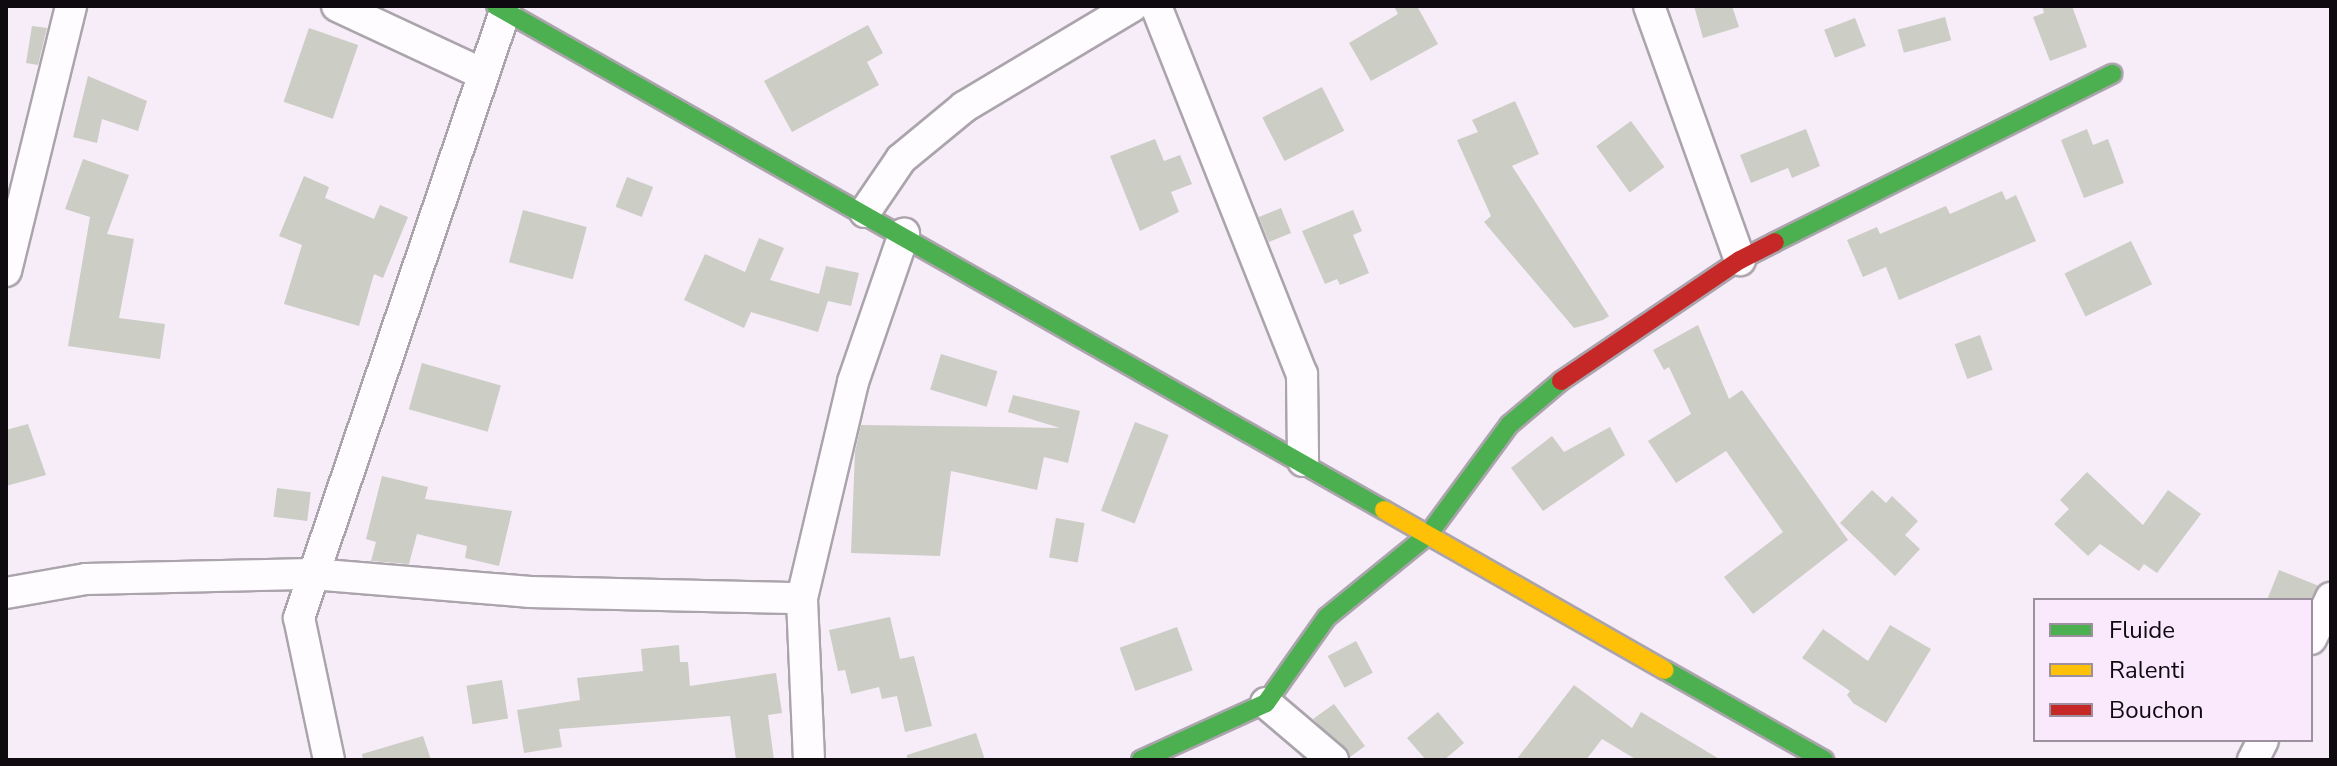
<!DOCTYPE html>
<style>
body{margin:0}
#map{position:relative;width:2337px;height:766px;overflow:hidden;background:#f6edf8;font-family:"Nunito Sans",sans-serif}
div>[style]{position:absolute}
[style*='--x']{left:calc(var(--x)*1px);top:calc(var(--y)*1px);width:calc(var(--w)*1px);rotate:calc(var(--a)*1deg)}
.building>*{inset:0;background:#cccdc4;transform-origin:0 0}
.roads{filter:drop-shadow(2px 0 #aba4ac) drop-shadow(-2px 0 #aba4ac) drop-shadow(0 2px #aba4ac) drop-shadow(0 -2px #aba4ac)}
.street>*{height:30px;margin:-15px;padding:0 15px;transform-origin:15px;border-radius:15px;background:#fefcfe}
.fast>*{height:18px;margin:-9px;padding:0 9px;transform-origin:9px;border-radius:9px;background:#4caf50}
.slow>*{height:18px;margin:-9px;padding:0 9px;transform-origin:9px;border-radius:9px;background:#ffc107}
.jam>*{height:18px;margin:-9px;padding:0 9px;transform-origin:9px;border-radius:9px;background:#c62828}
span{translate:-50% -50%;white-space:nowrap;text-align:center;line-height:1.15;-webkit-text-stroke:8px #fae8fd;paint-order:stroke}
.frame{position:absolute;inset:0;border:8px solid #0f0a10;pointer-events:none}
.legend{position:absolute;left:2033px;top:598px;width:280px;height:144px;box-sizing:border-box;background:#fae8fd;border:2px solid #9c8f9e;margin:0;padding:10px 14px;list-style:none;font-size:24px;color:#0f0a10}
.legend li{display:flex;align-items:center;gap:16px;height:40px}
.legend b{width:40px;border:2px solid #9c8f9e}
</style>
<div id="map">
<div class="building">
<i style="clip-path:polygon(1394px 6px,1417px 6px,1438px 44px,1371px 81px,1349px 43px,1398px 14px)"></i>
<i style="clip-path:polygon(1694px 6px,1732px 6px,1739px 27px,1703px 38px)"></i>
<i style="clip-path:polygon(2042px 6px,2072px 6px,2087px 47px,2050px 61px,2033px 17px,2044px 13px)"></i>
<i style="left:1945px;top:17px;width:24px;height:49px;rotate:75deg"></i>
<i style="left:1855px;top:18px;width:30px;height:33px;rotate:69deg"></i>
<i style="clip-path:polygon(868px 25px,883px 53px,867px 62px,879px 85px,792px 132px,764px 81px)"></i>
<i style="clip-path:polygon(32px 26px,47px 28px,38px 65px,26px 63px)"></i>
<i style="left:309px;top:28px;width:52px;height:78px;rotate:19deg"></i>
<i style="clip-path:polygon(88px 76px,147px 101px,138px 131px,102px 119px,97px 143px,73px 137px)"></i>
<i style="left:1322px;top:87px;width:49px;height:67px;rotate:63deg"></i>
<i style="clip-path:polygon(1515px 101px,1539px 154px,1512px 166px,1609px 316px,1603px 320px,1574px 328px,1484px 222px,1491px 216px,1457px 140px,1478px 132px,1472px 120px)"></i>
<i style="left:1631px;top:121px;width:57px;height:43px;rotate:54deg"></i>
<i style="clip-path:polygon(1806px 129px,1820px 166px,1792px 178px,1788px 168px,1751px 183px,1740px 155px)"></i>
<i style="clip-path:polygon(2087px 129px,2093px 145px,2108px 139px,2124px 183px,2084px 198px,2061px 140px)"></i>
<i style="clip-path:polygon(1155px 139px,1164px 161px,1180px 155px,1192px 184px,1171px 192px,1179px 212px,1140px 231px,1110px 156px)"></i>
<i style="clip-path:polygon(83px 159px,129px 175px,107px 234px,134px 239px,119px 318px,165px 324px,160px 359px,68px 346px,90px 217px,65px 209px)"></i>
<i style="clip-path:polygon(304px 176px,329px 187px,325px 198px,374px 219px,380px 205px,408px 217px,383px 278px,374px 274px,359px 326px,284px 304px,302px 245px,279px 236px)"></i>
<i style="left:627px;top:177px;width:28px;height:32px;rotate:21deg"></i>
<i style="clip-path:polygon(2002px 191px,2006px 200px,2016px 195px,2036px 241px,1899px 300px,1886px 267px,1863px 277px,1847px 240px,1877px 227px,1880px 234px,1946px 206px,1950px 214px)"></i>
<i style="left:1281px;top:208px;width:27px;height:24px;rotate:68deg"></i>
<i style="left:523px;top:210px;width:66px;height:54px;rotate:15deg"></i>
<i style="clip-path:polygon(1353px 210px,1362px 231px,1353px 235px,1369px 273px,1340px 285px,1337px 279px,1325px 284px,1302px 231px)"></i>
<i style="clip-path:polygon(759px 238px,784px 248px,770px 280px,819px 294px,826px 266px,859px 273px,851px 306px,828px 301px,818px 332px,751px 312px,744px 328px,684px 300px,705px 254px,745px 272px)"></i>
<i style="left:2131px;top:241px;width:48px;height:74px;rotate:64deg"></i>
<i style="clip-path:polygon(1698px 325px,1729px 399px,1742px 390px,1848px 540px,1753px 614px,1724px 577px,1783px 532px,1726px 451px,1676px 483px,1648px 441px,1691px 414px,1669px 367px,1664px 370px,1653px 350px)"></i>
<i style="left:1980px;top:335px;width:37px;height:27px;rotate:70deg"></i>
<i style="left:941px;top:354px;width:59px;height:37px;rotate:17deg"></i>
<i style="left:422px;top:363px;width:82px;height:48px;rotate:16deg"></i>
<i style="clip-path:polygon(1013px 395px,1080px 411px,1068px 463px,1044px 457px,1037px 490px,951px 471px,940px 556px,851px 553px,855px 452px,861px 425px,1060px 428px,1008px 412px)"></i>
<i style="left:1135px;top:422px;width:36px;height:95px;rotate:21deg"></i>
<i style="clip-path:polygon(28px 424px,46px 475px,6px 486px,6px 430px)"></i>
<i style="clip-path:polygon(1610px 427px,1625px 455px,1543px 511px,1511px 468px,1552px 436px,1564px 452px)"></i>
<i style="clip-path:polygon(2087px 472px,2143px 525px,2168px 490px,2201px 514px,2157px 573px,2144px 564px,2139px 571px,2100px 544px,2088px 556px,2054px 524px,2069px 509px,2060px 500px)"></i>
<i style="clip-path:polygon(382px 476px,428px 487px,425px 499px,512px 511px,499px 566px,465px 558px,467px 546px,417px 534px,409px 564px,371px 561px,376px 542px,366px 539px)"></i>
<i style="left:277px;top:488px;width:34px;height:29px;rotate:7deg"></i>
<i style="clip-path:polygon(1872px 490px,1886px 503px,1892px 496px,1918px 521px,1905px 535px,1920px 549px,1895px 576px,1840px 523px)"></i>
<i style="left:1056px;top:518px;width:29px;height:40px;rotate:10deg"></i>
<i style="clip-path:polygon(2279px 570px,2319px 586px,2310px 600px,2267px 600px)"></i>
<i style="clip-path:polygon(890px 617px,900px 659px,914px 656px,932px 726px,905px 732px,897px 696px,882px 699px,879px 687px,851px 694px,845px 670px,838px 671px,829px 630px)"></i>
<i style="clip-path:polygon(1890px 625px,1931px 649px,1886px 723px,1853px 703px,1847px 695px,1850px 691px,1802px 658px,1823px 629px,1868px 661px)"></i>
<i style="left:1177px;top:627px;width:46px;height:61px;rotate:70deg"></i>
<i style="left:1356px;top:641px;width:36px;height:32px;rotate:62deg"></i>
<i style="clip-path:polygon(679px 645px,680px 662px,688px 662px,690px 686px,776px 673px,782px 713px,768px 715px,774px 760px,736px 760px,730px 716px,559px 729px,562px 747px,524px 753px,517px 710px,580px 700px,577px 678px,643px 671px,641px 649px)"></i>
<i style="left:502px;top:680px;width:39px;height:36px;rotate:81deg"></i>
<i style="clip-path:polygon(1574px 685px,1632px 728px,1641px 712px,1721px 760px,1637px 760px,1602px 739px,1586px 760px,1516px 760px)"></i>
<i style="clip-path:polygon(1334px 704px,1365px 746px,1350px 757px,1313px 719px)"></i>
<i style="clip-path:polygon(1438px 712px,1464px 743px,1444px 760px,1426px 760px,1407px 738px)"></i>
<i style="clip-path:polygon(976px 733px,985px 760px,907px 760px,907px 755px)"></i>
<i style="clip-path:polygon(423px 736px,431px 760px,363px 760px,362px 754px)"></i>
</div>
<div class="roads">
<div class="street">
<i style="--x:337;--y:6;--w:161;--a:25"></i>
<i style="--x:1156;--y:6;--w:396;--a:68.4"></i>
<i style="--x:1302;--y:374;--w:87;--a:89.3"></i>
<i style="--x:1649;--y:6;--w:270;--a:70.3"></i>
<i style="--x:865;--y:212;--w:64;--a:-55.8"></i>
<i style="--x:901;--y:159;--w:82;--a:-39.5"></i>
<i style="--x:964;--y:107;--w:197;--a:-30.9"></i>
<i style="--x:6;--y:271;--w:273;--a:-76.2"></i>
<i style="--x:6;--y:593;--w:81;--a:-9.9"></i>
<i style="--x:86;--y:579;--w:226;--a:-1.3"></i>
<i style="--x:312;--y:574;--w:219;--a:4.7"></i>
<i style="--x:530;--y:592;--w:272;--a:1.3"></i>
<i style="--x:2311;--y:639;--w:46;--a:-64"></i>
<i style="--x:1266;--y:703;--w:88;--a:40.4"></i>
<i style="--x:329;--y:760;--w:145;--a:-101.9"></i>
<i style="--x:299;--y:618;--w:641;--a:-71.25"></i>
<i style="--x:809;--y:760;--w:162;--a:-92.5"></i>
<i style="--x:802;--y:598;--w:222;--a:-76.7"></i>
<i style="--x:853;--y:382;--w:157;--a:-71"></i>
<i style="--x:2253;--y:760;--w:22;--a:-63"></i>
</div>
<div class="fast">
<i style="--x:496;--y:6;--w:1021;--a:29.58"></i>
<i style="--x:1775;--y:242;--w:377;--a:-26.5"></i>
<i style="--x:1665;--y:670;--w:183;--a:29.5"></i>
<i style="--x:1141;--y:760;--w:137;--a:-24.5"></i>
<i style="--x:1266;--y:703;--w:105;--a:-54.7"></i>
<i style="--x:1327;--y:617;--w:130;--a:-39.1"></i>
<i style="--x:1428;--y:535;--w:137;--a:-53.6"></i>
<i style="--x:1509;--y:425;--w:68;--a:-40.2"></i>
</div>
<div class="slow">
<i style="--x:1384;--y:510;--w:323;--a:29.7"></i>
</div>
<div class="jam">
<i style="--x:1561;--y:381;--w:216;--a:-34.1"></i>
<i style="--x:1740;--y:260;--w:39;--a:-27"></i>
</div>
</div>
<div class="frame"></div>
<ul class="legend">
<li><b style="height:10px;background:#4caf50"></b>Fluide</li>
<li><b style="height:10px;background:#ffc107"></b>Ralenti</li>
<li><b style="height:10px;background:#c62828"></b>Bouchon</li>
</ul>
</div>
